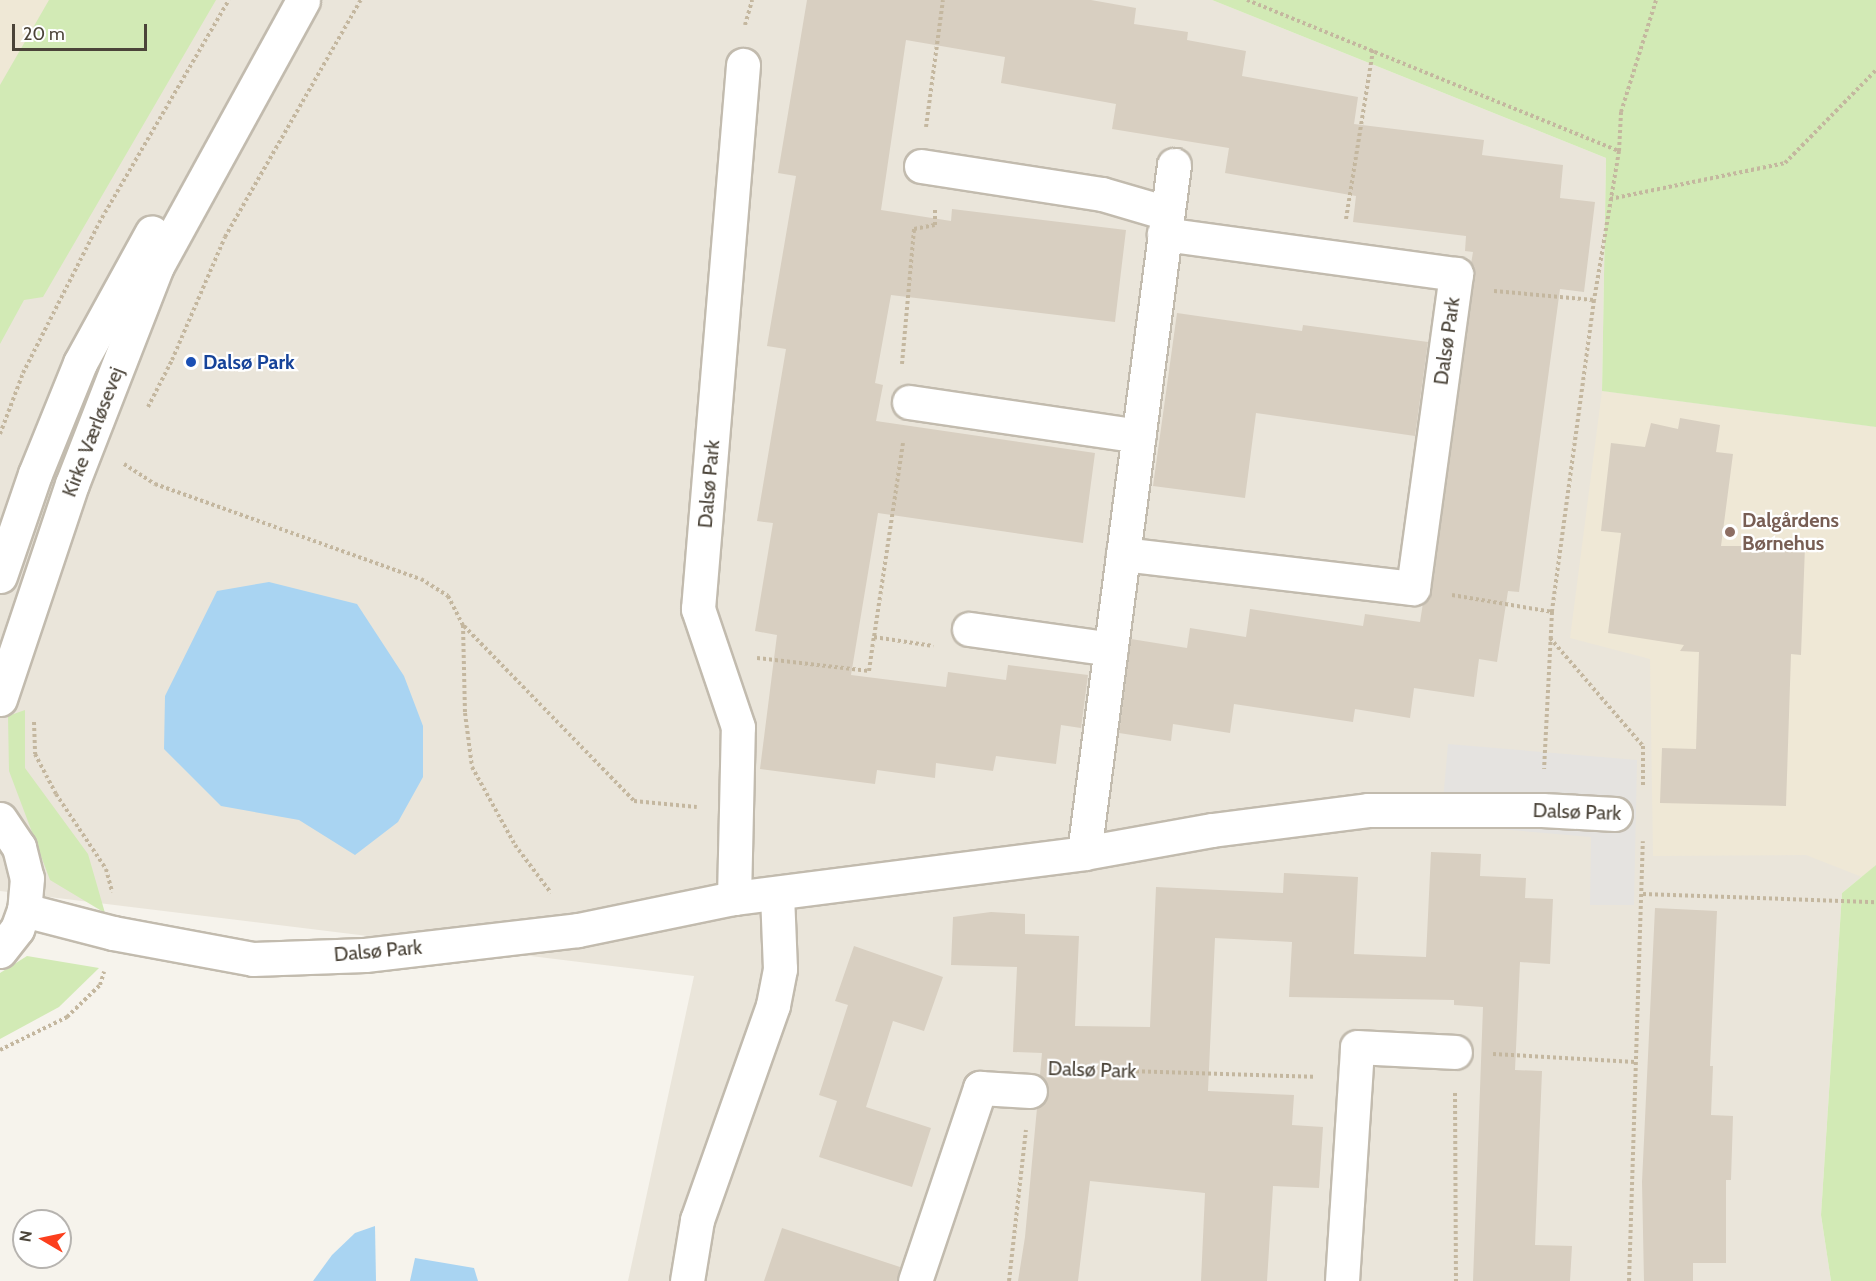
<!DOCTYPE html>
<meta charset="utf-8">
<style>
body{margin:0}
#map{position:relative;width:1876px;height:1281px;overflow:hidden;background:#f6f3ec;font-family:Cabin,sans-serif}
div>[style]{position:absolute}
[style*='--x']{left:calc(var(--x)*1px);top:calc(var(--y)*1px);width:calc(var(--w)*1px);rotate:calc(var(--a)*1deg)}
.residential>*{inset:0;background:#eae5da}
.education>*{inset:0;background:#efe8d6}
.green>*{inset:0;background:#d2eab5}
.parking>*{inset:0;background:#e5e3e0}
.water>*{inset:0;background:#a9d4f2}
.building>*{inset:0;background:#d8cfc1}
.path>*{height:4px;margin-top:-2px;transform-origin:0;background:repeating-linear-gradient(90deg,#c4b79f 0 3px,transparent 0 6px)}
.roads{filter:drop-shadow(2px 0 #c2bbae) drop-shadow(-2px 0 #c2bbae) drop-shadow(0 2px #c2bbae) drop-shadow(0 -2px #c2bbae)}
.minor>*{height:33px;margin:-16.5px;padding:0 16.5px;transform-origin:16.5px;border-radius:16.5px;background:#fff}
.dots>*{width:16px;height:16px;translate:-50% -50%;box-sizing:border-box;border:3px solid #fff;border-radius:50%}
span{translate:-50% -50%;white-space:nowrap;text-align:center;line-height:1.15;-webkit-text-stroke:4.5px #fff;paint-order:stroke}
.street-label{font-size:20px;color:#4b4439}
.transit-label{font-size:20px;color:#164399;font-weight:700}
.left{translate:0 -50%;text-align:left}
.education-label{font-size:20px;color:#785e54;font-weight:700}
.north{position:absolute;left:12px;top:1209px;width:60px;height:60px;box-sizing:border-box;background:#fff;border:2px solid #b7b4b0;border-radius:50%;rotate:279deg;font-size:16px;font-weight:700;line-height:24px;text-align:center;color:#4b4439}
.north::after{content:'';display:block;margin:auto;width:21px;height:27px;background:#fc3f1d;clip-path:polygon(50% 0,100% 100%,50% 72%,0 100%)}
.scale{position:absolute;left:12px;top:24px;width:135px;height:27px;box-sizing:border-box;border:3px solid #4b4439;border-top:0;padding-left:8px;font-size:18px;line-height:21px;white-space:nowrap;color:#4b4439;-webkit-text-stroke:4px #fff;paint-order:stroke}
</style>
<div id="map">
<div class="residential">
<i style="clip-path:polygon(0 0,1212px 0,1606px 158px,1602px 391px,1876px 427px,1876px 865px,1842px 893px,1821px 1215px,1831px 1281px,628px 1281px,694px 976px,0 891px)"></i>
</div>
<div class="education">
<i style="clip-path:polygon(0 0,49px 0,0 85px)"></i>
<i style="clip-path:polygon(1602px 391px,1876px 427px,1876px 865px,1862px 877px,1806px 855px,1653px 856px,1650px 659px,1570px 638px)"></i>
</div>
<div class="green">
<i style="clip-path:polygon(49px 0,216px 0,43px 297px,24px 300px,0 344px,0 85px)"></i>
<i style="clip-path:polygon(1212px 0,1876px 0,1876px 427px,1602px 391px,1606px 158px)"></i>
<i style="clip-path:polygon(25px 710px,25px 768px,88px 854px,105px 913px,50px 880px,9px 771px,8px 716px)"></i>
<i style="clip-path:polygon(1876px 865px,1876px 1281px,1831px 1281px,1821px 1215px,1842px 893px)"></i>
<i style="clip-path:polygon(27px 956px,99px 968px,59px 1007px,0 1039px,0 973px)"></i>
</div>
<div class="parking">
<i style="clip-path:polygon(1448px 744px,1637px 760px,1634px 905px,1590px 905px,1591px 837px,1441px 824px)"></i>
</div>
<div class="water">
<i style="clip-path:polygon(269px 582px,357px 604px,404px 676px,423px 726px,423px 777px,398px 822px,355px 855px,299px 820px,221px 806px,164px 749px,165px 696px,217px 591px)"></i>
<i style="clip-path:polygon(375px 1226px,376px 1281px,313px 1281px,332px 1255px,355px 1233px)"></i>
<i style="clip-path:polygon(415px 1258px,474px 1268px,478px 1281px,410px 1281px)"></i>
</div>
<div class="building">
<i style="clip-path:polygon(807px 0,1091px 0,1136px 8px,1134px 24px,1188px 32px,1187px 40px,1246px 51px,1242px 76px,1358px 97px,1354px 124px,1484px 140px,1482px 155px,1563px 165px,1560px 198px,1595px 202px,1584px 292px,1560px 289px,1519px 592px,1508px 591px,1497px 662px,1479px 659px,1474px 697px,1414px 688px,1410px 718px,1355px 709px,1353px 722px,1234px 704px,1230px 733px,1173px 724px,1171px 741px,1119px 733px,1131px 639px,1187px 648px,1190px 628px,1246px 637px,1250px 609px,1363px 626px,1365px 614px,1420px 622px,1423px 603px,1432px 591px,1475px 277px,1471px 264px,1473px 252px,1465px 251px,1466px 236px,1353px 222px,1356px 196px,1225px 173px,1229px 148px,1112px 129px,1116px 104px,1001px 83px,1005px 57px,906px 40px,881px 210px,951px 221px,952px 209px,1126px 230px,1115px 322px,891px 295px,875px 383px,883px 385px,876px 421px,1095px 453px,1083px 543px,878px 513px,851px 675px,946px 687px,948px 672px,1006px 680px,1008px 665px,1088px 675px,1081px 728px,1061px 725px,1056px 764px,996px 756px,993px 771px,936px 763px,935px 778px,877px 770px,875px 784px,760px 769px,777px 635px,755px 631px,773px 523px,757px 521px,786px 349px,767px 346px,796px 176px,778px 173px)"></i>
<i style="clip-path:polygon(1177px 313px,1302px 331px,1303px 325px,1428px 342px,1415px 436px,1256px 413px,1245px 498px,1153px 486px)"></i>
<i style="clip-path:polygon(1680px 418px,1720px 425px,1716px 452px,1733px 454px,1721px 546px,1805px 546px,1801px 655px,1791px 654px,1786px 806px,1660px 803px,1662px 748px,1696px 749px,1699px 652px,1680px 651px,1684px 645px,1608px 633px,1621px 533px,1601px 531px,1611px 443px,1645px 447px,1651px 423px,1678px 429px)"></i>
<i style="clip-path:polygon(1431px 852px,1481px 854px,1480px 876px,1526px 878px,1525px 898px,1553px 899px,1550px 964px,1520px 962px,1515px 1070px,1542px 1071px,1535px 1245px,1572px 1246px,1570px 1281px,1473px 1281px,1483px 1007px,1454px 1005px,1454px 1000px,1289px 997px,1292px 942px,1215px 938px,1208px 1091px,1294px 1095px,1292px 1125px,1323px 1127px,1319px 1188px,1273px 1186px,1267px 1281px,1201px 1281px,1205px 1193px,1090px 1181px,1078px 1281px,1018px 1281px,1025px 1237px,1037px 1108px,1045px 1102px,1049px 1093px,1046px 1082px,1040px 1075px,1042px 1053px,1013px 1052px,1017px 967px,951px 965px,953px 917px,991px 912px,1025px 914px,1025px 934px,1079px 936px,1075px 1026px,1150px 1027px,1156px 887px,1283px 893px,1284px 873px,1358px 877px,1354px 954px,1426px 957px)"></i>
<i style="clip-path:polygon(1655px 908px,1717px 911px,1710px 1066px,1713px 1066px,1711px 1115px,1733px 1116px,1731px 1180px,1726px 1180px,1726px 1263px,1693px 1263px,1693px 1281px,1644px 1281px,1642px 1182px)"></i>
<i style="clip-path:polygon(854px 946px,943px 977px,924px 1031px,893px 1021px,866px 1107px,931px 1128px,912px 1187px,819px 1157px,837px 1101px,819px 1095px,848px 1005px,835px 1001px)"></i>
<i style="clip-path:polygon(782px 1228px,900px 1267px,897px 1281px,764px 1281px)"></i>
</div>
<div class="path">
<i style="--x:1247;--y:0;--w:401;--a:22.1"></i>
<i style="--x:1619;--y:151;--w:151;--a:99.5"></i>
<i style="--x:1594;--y:300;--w:315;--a:97.7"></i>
<i style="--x:1552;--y:612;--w:157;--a:92.9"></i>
<i style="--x:745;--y:25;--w:26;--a:-74"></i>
<i style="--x:926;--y:127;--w:128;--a:-82.4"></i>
<i style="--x:1619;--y:151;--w:39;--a:-87"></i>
<i style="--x:1621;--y:112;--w:117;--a:-72.6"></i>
<i style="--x:1610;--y:199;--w:179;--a:-11.6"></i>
<i style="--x:1785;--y:163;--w:130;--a:-45.6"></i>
<i style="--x:1346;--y:219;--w:171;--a:-80.9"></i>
<i style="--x:1494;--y:291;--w:100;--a:5.1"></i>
<i style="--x:902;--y:364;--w:136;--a:-84.9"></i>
<i style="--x:914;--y:229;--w:21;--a:-11"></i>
<i style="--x:935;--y:225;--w:18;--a:-90"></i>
<i style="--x:148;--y:407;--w:53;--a:-62.9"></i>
<i style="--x:172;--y:360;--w:134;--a:-66.7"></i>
<i style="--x:225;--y:237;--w:273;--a:-60.2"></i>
<i style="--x:0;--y:434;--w:65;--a:-69.3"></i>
<i style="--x:23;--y:373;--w:168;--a:-63.1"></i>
<i style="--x:99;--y:223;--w:258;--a:-59.8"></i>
<i style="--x:903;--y:443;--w:196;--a:98.5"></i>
<i style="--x:874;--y:637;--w:60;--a:8.7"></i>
<i style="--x:124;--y:464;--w:37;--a:33"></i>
<i style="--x:155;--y:484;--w:282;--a:19.7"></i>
<i style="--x:421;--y:579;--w:32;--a:32"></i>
<i style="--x:448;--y:596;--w:33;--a:63"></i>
<i style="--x:463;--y:625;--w:88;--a:88.7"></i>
<i style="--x:465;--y:713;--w:54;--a:82.6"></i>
<i style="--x:472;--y:767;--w:89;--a:61.1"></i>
<i style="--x:515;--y:845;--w:60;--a:53.1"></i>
<i style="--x:1452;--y:595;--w:101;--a:9.6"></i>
<i style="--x:464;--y:626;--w:244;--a:45.8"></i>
<i style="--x:634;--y:801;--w:63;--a:5.4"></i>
<i style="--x:1550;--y:638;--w:143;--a:49.3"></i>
<i style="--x:1643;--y:746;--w:41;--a:90"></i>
<i style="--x:757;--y:658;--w:113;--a:6.6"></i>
<i style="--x:869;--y:671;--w:34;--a:-82"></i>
<i style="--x:34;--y:722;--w:32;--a:88"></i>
<i style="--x:35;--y:754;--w:45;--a:62.3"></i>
<i style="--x:56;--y:794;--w:90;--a:56.3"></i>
<i style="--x:106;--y:869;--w:24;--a:75"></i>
<i style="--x:1643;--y:894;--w:233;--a:2"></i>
<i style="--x:0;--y:1050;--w:75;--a:-26.2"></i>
<i style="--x:67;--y:1017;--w:46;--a:-44.1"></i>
<i style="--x:100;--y:985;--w:14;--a:-73"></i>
<i style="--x:1493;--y:1054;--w:142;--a:3.2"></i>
<i style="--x:1064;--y:1069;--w:250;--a:1.8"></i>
<i style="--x:1455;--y:1093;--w:188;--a:89.7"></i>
<i style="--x:1009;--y:1281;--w:152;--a:-83.6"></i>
<i style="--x:1629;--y:1281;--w:440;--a:-88.2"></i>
</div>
<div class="roads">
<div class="minor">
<i style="--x:921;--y:166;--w:183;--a:8.8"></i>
<i style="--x:1102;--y:194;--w:68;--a:16.3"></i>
<i style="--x:909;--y:402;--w:232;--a:8.4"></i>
<i style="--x:1123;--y:554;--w:292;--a:6.7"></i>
<i style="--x:1413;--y:588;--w:317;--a:-82.2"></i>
<i style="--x:1456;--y:274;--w:295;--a:-172.2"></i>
<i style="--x:0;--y:576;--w:108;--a:-71.1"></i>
<i style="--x:35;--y:474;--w:120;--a:-67.9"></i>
<i style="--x:80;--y:363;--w:149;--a:-61.2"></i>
<i style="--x:969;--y:629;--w:143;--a:8"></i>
<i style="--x:0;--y:699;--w:227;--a:-71.5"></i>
<i style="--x:72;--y:484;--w:234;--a:-68.7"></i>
<i style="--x:157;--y:266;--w:303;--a:-61.2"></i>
<i style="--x:0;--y:819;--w:34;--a:56"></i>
<i style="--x:19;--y:847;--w:32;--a:76"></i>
<i style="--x:27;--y:878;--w:32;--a:95"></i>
<i style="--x:24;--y:910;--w:20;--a:110"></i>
<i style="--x:17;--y:929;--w:28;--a:128"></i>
<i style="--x:1084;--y:853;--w:694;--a:-82.55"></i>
<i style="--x:734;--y:898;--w:171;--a:-88.7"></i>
<i style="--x:738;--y:727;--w:125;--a:-108.7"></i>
<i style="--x:698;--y:609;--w:546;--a:-85.27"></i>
<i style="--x:24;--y:910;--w:92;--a:14.5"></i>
<i style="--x:113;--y:933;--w:142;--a:10.5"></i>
<i style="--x:253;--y:959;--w:112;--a:-2"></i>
<i style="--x:365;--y:955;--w:214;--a:-6.7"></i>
<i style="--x:578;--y:930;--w:159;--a:-11.6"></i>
<i style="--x:734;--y:898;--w:353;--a:-7.3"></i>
<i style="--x:1084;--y:853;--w:130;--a:-10.2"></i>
<i style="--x:1212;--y:830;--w:157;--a:-7.3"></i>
<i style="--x:1368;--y:810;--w:174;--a:0"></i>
<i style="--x:1542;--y:810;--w:73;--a:3.1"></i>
<i style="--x:687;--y:1281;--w:62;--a:-80.7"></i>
<i style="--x:697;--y:1220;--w:228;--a:-70.5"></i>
<i style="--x:773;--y:1005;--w:37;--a:-79"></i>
<i style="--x:780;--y:969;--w:76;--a:-92.3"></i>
<i style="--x:915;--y:1281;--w:204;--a:-71.4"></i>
<i style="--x:980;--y:1088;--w:50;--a:3.4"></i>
<i style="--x:1342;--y:1281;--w:234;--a:-86.3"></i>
<i style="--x:1357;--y:1047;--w:98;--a:2.9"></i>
</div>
</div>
<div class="dots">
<i style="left:191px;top:362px;background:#1a4fb4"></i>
<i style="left:1730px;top:532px;background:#8d6e63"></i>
</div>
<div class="street-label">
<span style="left:1447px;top:341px;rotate:-82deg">Dalsø Park</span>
<span style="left:93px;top:432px;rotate:-69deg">Kirke Værløsevej</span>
<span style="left:709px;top:484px;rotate:-85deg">Dalsø Park</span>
<span style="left:1577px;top:812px;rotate:2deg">Dalsø Park</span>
<span style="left:378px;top:951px;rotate:-5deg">Dalsø Park</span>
<span style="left:1092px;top:1070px;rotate:2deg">Dalsø Park</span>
</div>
<div class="transit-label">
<span class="left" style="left:203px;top:362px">Dalsø Park</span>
</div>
<div class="education-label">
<span class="left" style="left:1742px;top:532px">Dalgårdens<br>Børnehus</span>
</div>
<div class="north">N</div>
<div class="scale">20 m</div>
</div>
